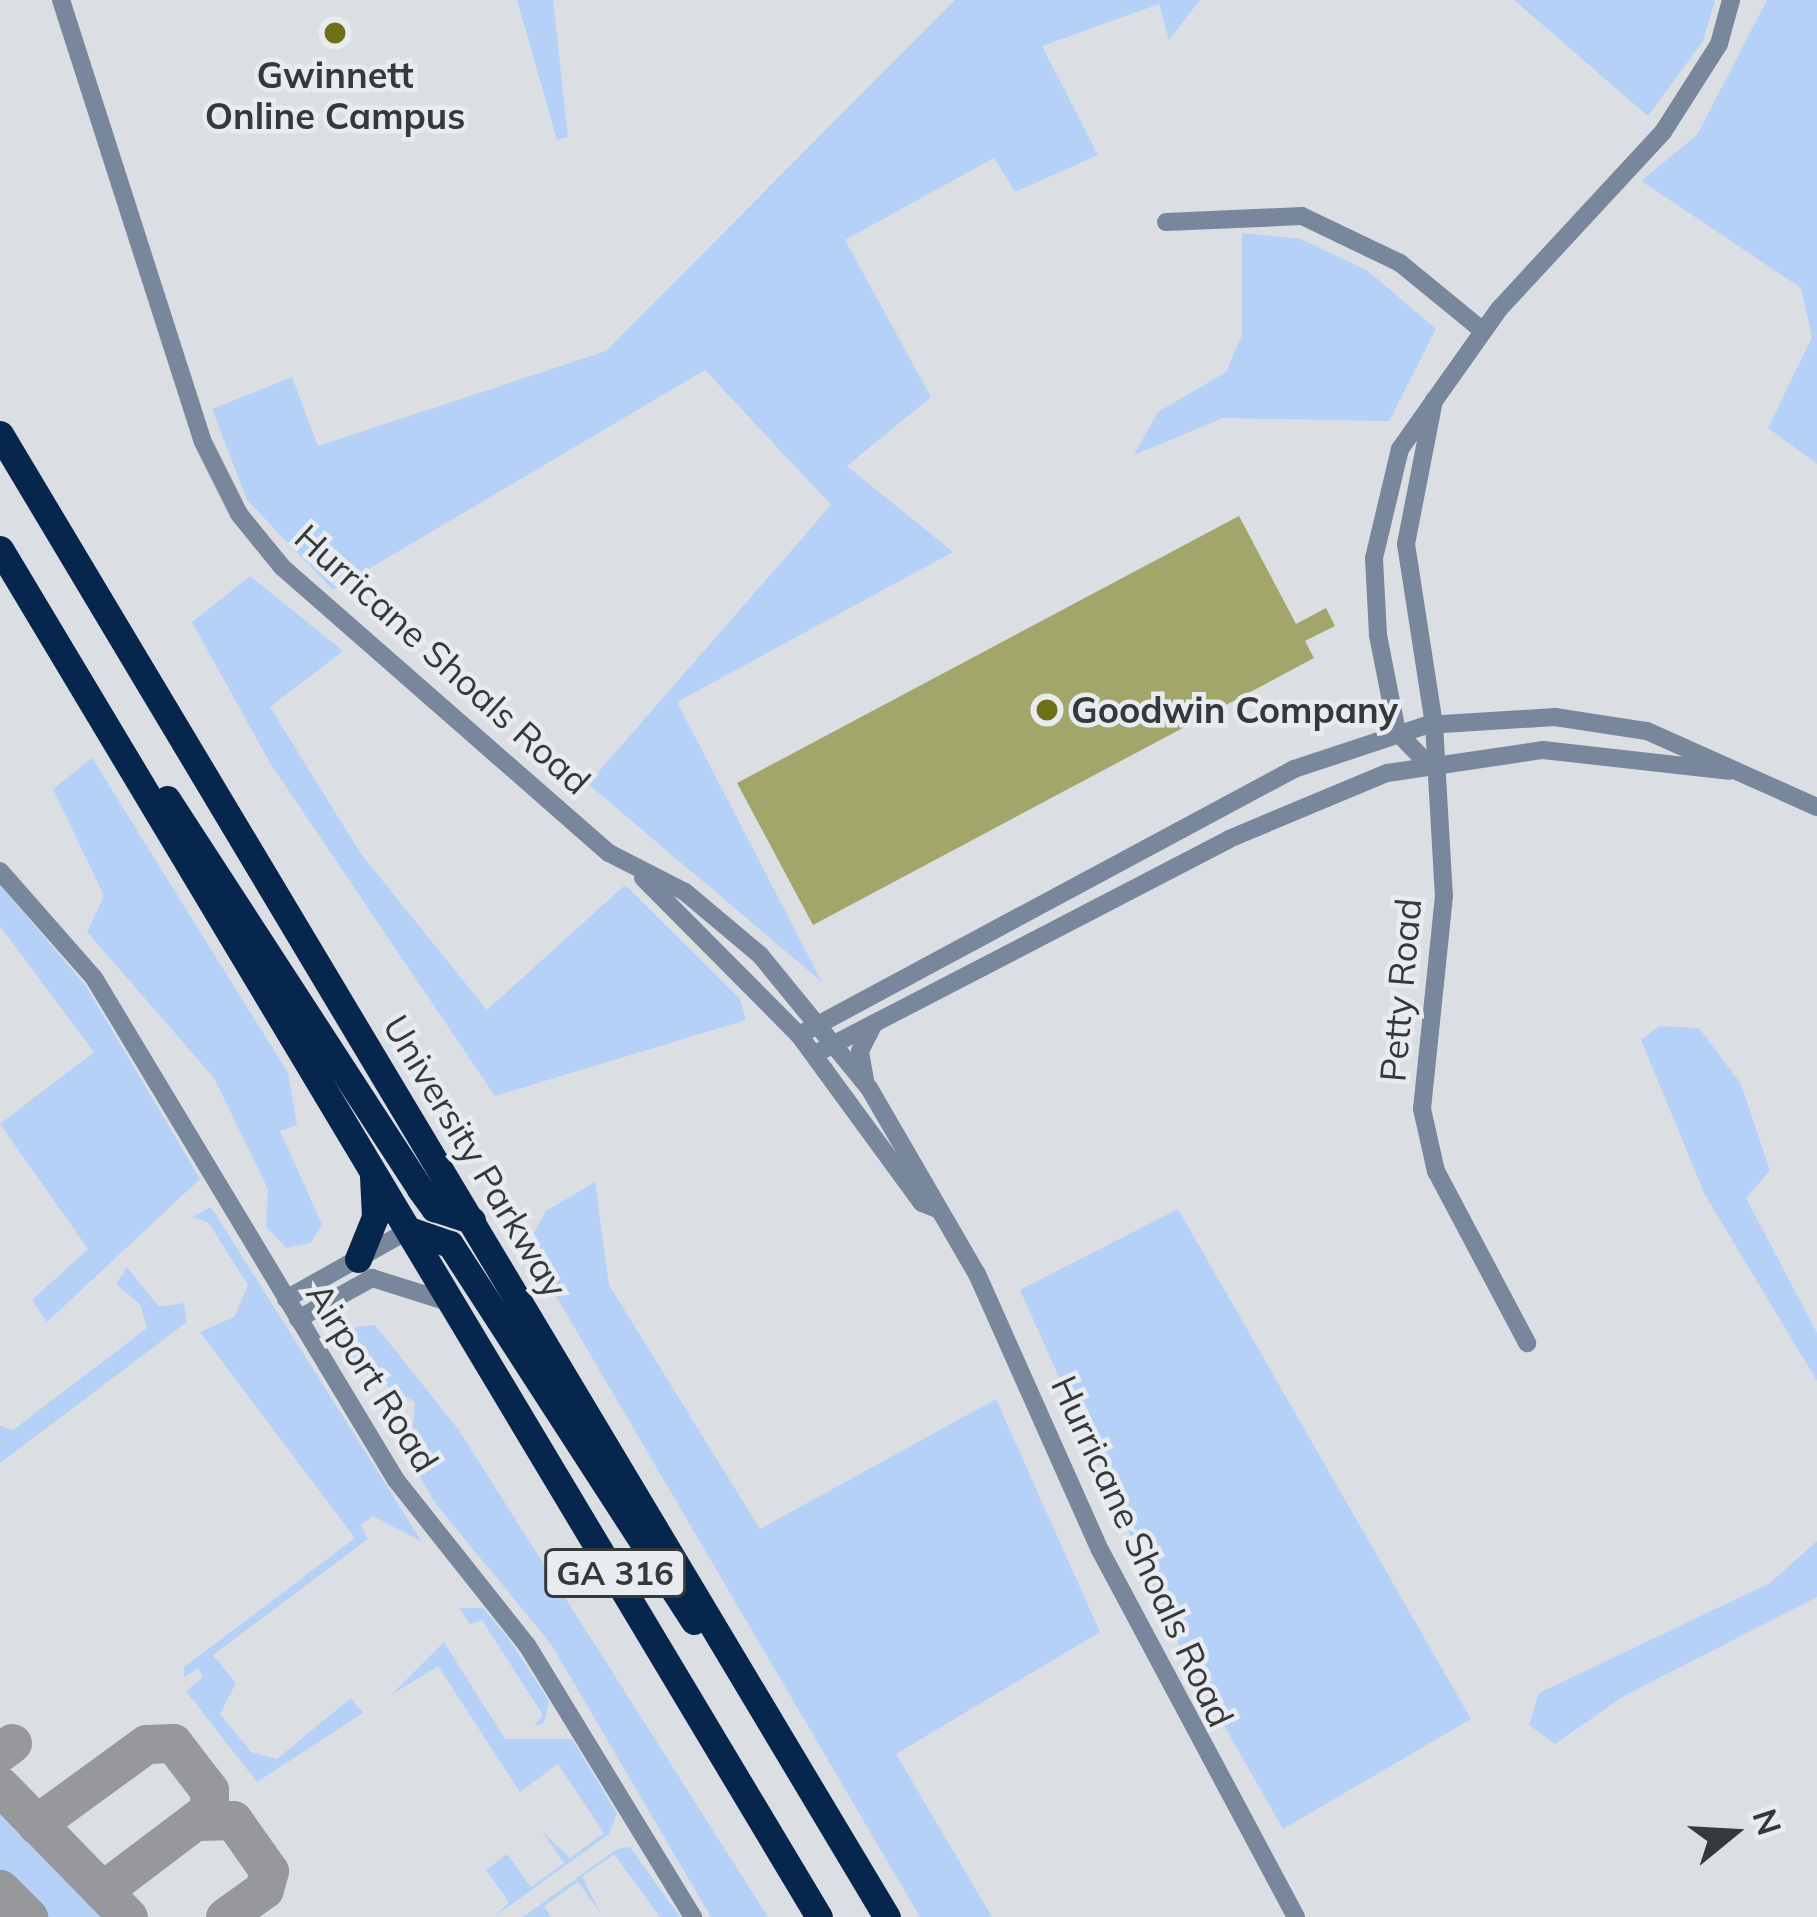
<!DOCTYPE html>
<style>
body{margin:0}
#map{position:relative;width:1817px;height:1917px;overflow:hidden;background:#dbdfe4;font-family:Mulish,sans-serif}
div>[style]{position:absolute}
[style*='--x']{left:calc(var(--x)*1px);top:calc(var(--y)*1px);width:calc(var(--w)*1px);rotate:calc(var(--a)*1deg)}
.green>*{inset:0;background:#b5d1f7}
.taxiway>*{height:39px;margin:-19.5px;padding:0 19.5px;transform-origin:19.5px;border-radius:19.5px;background:#96989c}
.building>*{inset:0;background:#a2a66a}
.minor>*{height:18px;margin:-9px;padding:0 9px;transform-origin:9px;border-radius:9px;background:#78879c}
.highway>*{height:27px;margin:-13.5px;padding:0 13.5px;transform-origin:13.5px;border-radius:13.5px;background:#07264e}
.dots>*{width:33px;height:33px;translate:-50% -50%;box-sizing:border-box;border:6px solid #e8ecf1;border-radius:50%}
span{translate:-50% -50%;white-space:nowrap;text-align:center;line-height:1.15;-webkit-text-stroke:9px #e8ecf1;paint-order:stroke}
.shield-label span{padding:3px 9px;background:#e8ecf1;border:3px solid;border-radius:9px;-webkit-text-stroke-width:0}
.shield-label{font-size:33px;color:#37383a;font-weight:700}
.poi-label{font-size:36px;color:#37383a;font-weight:700}
.left{translate:0 -50%;text-align:left}
.street-label{font-size:36px;color:#37383a}
.north{position:absolute;left:1673px;top:1773px;width:120px;height:120px;-webkit-text-stroke:9px #e8ecf1;paint-order:stroke;rotate:72deg;font-size:33px;font-weight:700;line-height:48px;text-align:center;color:#37383a}
.north::after{content:'';display:block;margin:auto;width:42px;height:54px;background:#37383a;clip-path:polygon(50% 0,100% 100%,50% 72%,0 100%)}
</style>
<div id="map">
<div class="green">
<i style="clip-path:polygon(517px 0,553px 0,568px 137px,557px 140px)"></i>
<i style="clip-path:polygon(955px 0,1200px 0,1169px 40px,1159px 4px,1042px 46px,1098px 155px,1015px 192px,994px 158px,845px 240px,931px 397px,847px 466px,953px 552px,677px 702px,822px 982px,588px 784px,831px 505px,705px 370px,333px 590px,247px 500px,212px 409px,292px 377px,318px 446px,606px 351px)"></i>
<i style="clip-path:polygon(1514px 0,1715px 0,1703px 41px,1648px 116px)"></i>
<i style="clip-path:polygon(1767px 0,1817px 0,1817px 464px,1768px 428px,1812px 337px,1801px 288px,1641px 181px,1697px 135px)"></i>
<i style="clip-path:polygon(1242px 233px,1301px 239px,1368px 271px,1436px 329px,1389px 421px,1223px 418px,1134px 455px,1158px 412px,1226px 372px,1242px 335px)"></i>
<i style="clip-path:polygon(250px 576px,343px 651px,270px 707px,361px 854px,487px 1010px,625px 885px,740px 999px,746px 1020px,495px 1096px,270px 763px,192px 622px)"></i>
<i style="clip-path:polygon(92px 758px,288px 1073px,297px 1125px,280px 1131px,322px 1224px,311px 1243px,286px 1248px,266px 1227px,268px 1189px,214px 1078px,87px 932px,104px 896px,53px 789px)"></i>
<i style="clip-path:polygon(0 885px,86px 986px,200px 1179px,47px 1322px,32px 1300px,88px 1249px,0 1124px,94px 1052px,0 926px)"></i>
<i style="clip-path:polygon(1659px 1026px,1699px 1028px,1741px 1084px,1770px 1171px,1746px 1198px,1817px 1333px,1817px 1381px,1705px 1195px,1641px 1040px)"></i>
<i style="clip-path:polygon(595px 1182px,609px 1285px,760px 1529px,996px 1399px,1100px 1632px,896px 1754px,992px 1917px,920px 1917px,546px 1279px,529px 1242px,546px 1211px)"></i>
<i style="clip-path:polygon(211px 1207px,422px 1542px,373px 1516px,361px 1525px,368px 1539px,213px 1655px,236px 1683px,220px 1714px,251px 1752px,277px 1759px,351px 1698px,363px 1713px,257px 1782px,186px 1691px,203px 1677px,198px 1668px,184px 1677px,184px 1667px,355px 1538px,200px 1332px,234px 1317px,248px 1285px,208px 1222px,192px 1217px)"></i>
<i style="clip-path:polygon(1178px 1209px,1471px 1719px,1283px 1829px,1182px 1652px,1020px 1290px)"></i>
<i style="clip-path:polygon(127px 1267px,159px 1307px,184px 1303px,187px 1322px,0 1463px,0 1426px,13px 1430px,147px 1328px,140px 1304px,116px 1284px)"></i>
<i style="clip-path:polygon(375px 1325px,458px 1429px,768px 1917px,711px 1917px,551px 1644px,436px 1504px,410px 1461px,415px 1402px,356px 1368px,346px 1348px,355px 1327px)"></i>
<i style="clip-path:polygon(1817px 1541px,1817px 1597px,1624px 1696px,1555px 1744px,1529px 1725px,1539px 1693px,1770px 1583px)"></i>
<i style="clip-path:polygon(459px 1608px,483px 1608px,508px 1638px,549px 1701px,544px 1723px,534px 1726px,543px 1715px,482px 1620px,470px 1624px)"></i>
<i style="clip-path:polygon(444px 1642px,505px 1739px,572px 1739px,617px 1814px,609px 1834px,494px 1917px,509px 1902px,486px 1870px,507px 1854px,531px 1887px,564px 1863px,541px 1830px,570px 1858px,604px 1833px,558px 1764px,520px 1792px,438px 1666px,391px 1695px)"></i>
<i style="clip-path:polygon(0 1805px,12px 1817px,109px 1917px,45px 1917px,0 1871px)"></i>
<i style="clip-path:polygon(630px 1847px,680px 1917px,660px 1917px,614px 1854px,582px 1877px,601px 1914px,578px 1882px,544px 1906px,551px 1917px,523px 1917px,617px 1849px)"></i>
</div>
<div class="taxiway">
<i style="--x:0;--y:1752;--w:15;--a:-37"></i>
<i style="--x:0;--y:1786;--w:183;--a:45.7"></i>
<i style="--x:202;--y:1821;--w:31;--a:-2"></i>
<i style="--x:233;--y:1820;--w:62;--a:54.8"></i>
<i style="--x:269;--y:1871;--w:19;--a:106"></i>
<i style="--x:264;--y:1889;--w:48;--a:144.3"></i>
<i style="--x:36;--y:1824;--w:136;--a:-36"></i>
<i style="--x:146;--y:1744;--w:27;--a:-2"></i>
<i style="--x:173;--y:1743;--w:59;--a:52.5"></i>
<i style="--x:209;--y:1790;--w:20;--a:90"></i>
<i style="--x:209;--y:1810;--w:134;--a:142.9"></i>
<i style="--x:0;--y:1889;--w:40;--a:45"></i>
</div>
<div class="building">
<i style="clip-path:polygon(1239px 516px,1296px 624px,1326px 608px,1335px 626px,1305px 641px,1314px 658px,813px 925px,737px 783px)"></i>
</div>
<div class="minor">
<i style="--x:61;--y:0;--w:464;--a:72.2"></i>
<i style="--x:203;--y:442;--w:80;--a:63.4"></i>
<i style="--x:239;--y:514;--w:68;--a:50.9"></i>
<i style="--x:282;--y:567;--w:434;--a:41.2"></i>
<i style="--x:609;--y:853;--w:85;--a:27.2"></i>
<i style="--x:685;--y:892;--w:98;--a:40"></i>
<i style="--x:760;--y:955;--w:172;--a:50.7"></i>
<i style="--x:869;--y:1088;--w:215;--a:59.9"></i>
<i style="--x:977;--y:1274;--w:302;--a:66"></i>
<i style="--x:1100;--y:1550;--w:416;--a:61.9"></i>
<i style="--x:1166;--y:222;--w:136;--a:-2.5"></i>
<i style="--x:1302;--y:216;--w:109;--a:25.6"></i>
<i style="--x:1400;--y:263;--w:106;--a:39.3"></i>
<i style="--x:1434;--y:400;--w:147;--a:101"></i>
<i style="--x:1406;--y:544;--w:182;--a:81.2"></i>
<i style="--x:1434;--y:724;--w:172;--a:86.7"></i>
<i style="--x:1444;--y:896;--w:214;--a:95.9"></i>
<i style="--x:1422;--y:1109;--w:64;--a:77.3"></i>
<i style="--x:1436;--y:1171;--w:195;--a:62.1"></i>
<i style="--x:1428;--y:764;--w:45;--a:-134.1"></i>
<i style="--x:1397;--y:732;--w:99;--a:-101.1"></i>
<i style="--x:1378;--y:635;--w:77;--a:-93"></i>
<i style="--x:1374;--y:558;--w:112;--a:-76.6"></i>
<i style="--x:1400;--y:449;--w:173;--a:-54.7"></i>
<i style="--x:1500;--y:308;--w:240;--a:-47.2"></i>
<i style="--x:1663;--y:132;--w:104;--a:-57.5"></i>
<i style="--x:1719;--y:44;--w:46;--a:-74.7"></i>
<i style="--x:0;--y:871;--w:142;--a:48.7"></i>
<i style="--x:94;--y:978;--w:586;--a:58.97"></i>
<i style="--x:396;--y:1480;--w:211;--a:51.6"></i>
<i style="--x:527;--y:1645;--w:319;--a:58.6"></i>
<i style="--x:643;--y:878;--w:221;--a:45.2"></i>
<i style="--x:799;--y:1035;--w:208;--a:53.8"></i>
<i style="--x:922;--y:1203;--w:18;--a:22"></i>
<i style="--x:799;--y:1035;--w:562;--a:-28.25"></i>
<i style="--x:1294;--y:769;--w:140;--a:-18.3"></i>
<i style="--x:1427;--y:725;--w:128;--a:-3.6"></i>
<i style="--x:1555;--y:717;--w:93;--a:8.7"></i>
<i style="--x:1647;--y:731;--w:186;--a:24.1"></i>
<i style="--x:815;--y:1054;--w:466;--a:-27.4"></i>
<i style="--x:1229;--y:839;--w:171;--a:-22.7"></i>
<i style="--x:1387;--y:773;--w:158;--a:-8.4"></i>
<i style="--x:1543;--y:750;--w:187;--a:6.4"></i>
<i style="--x:865;--y:1080;--w:29;--a:-100"></i>
<i style="--x:860;--y:1051;--w:31;--a:-63"></i>
<i style="--x:286;--y:1299;--w:141;--a:-29.3"></i>
<i style="--x:298;--y:1319;--w:85;--a:-29"></i>
<i style="--x:372;--y:1278;--w:77;--a:17.5"></i>
</div>
<div class="highway">
<i style="--x:0;--y:434;--w:1728;--a:59.12"></i>
<i style="--x:0;--y:549;--w:1594;--a:59.09"></i>
<i style="--x:167;--y:799;--w:465;--a:57"></i>
<i style="--x:420;--y:1189;--w:24;--a:54"></i>
<i style="--x:434;--y:1208;--w:40;--a:18"></i>
<i style="--x:409;--y:1230;--w:43;--a:18.9"></i>
<i style="--x:450;--y:1244;--w:449;--a:57.1"></i>
<i style="--x:358;--y:1259;--w:45;--a:-68"></i>
<i style="--x:375;--y:1217;--w:41;--a:-92.8"></i>
</div>
<div class="dots">
<i style="left:335px;top:33px;background:#6d7016"></i>
<i style="left:1047px;top:710px;background:#6d7016"></i>
</div>
<div class="shield-label">
<span style="left:615px;top:1573px">GA 316</span>
</div>
<div class="poi-label">
<span style="left:335px;top:95px">Gwinnett<br>Online Campus</span>
<span class="left" style="left:1071px;top:710px">Goodwin Company</span>
</div>
<div class="street-label">
<span style="left:443px;top:659px;rotate:42deg">Hurricane Shoals Road</span>
<span style="left:1400px;top:990px;rotate:-85deg">Petty Road</span>
<span style="left:476px;top:1156px;rotate:59deg">University Parkway</span>
<span style="left:373px;top:1377px;rotate:58deg">Airport Road</span>
<span style="left:1143px;top:1551px;rotate:65deg">Hurricane Shoals Road</span>
</div>
<div class="north">N</div>
</div>
